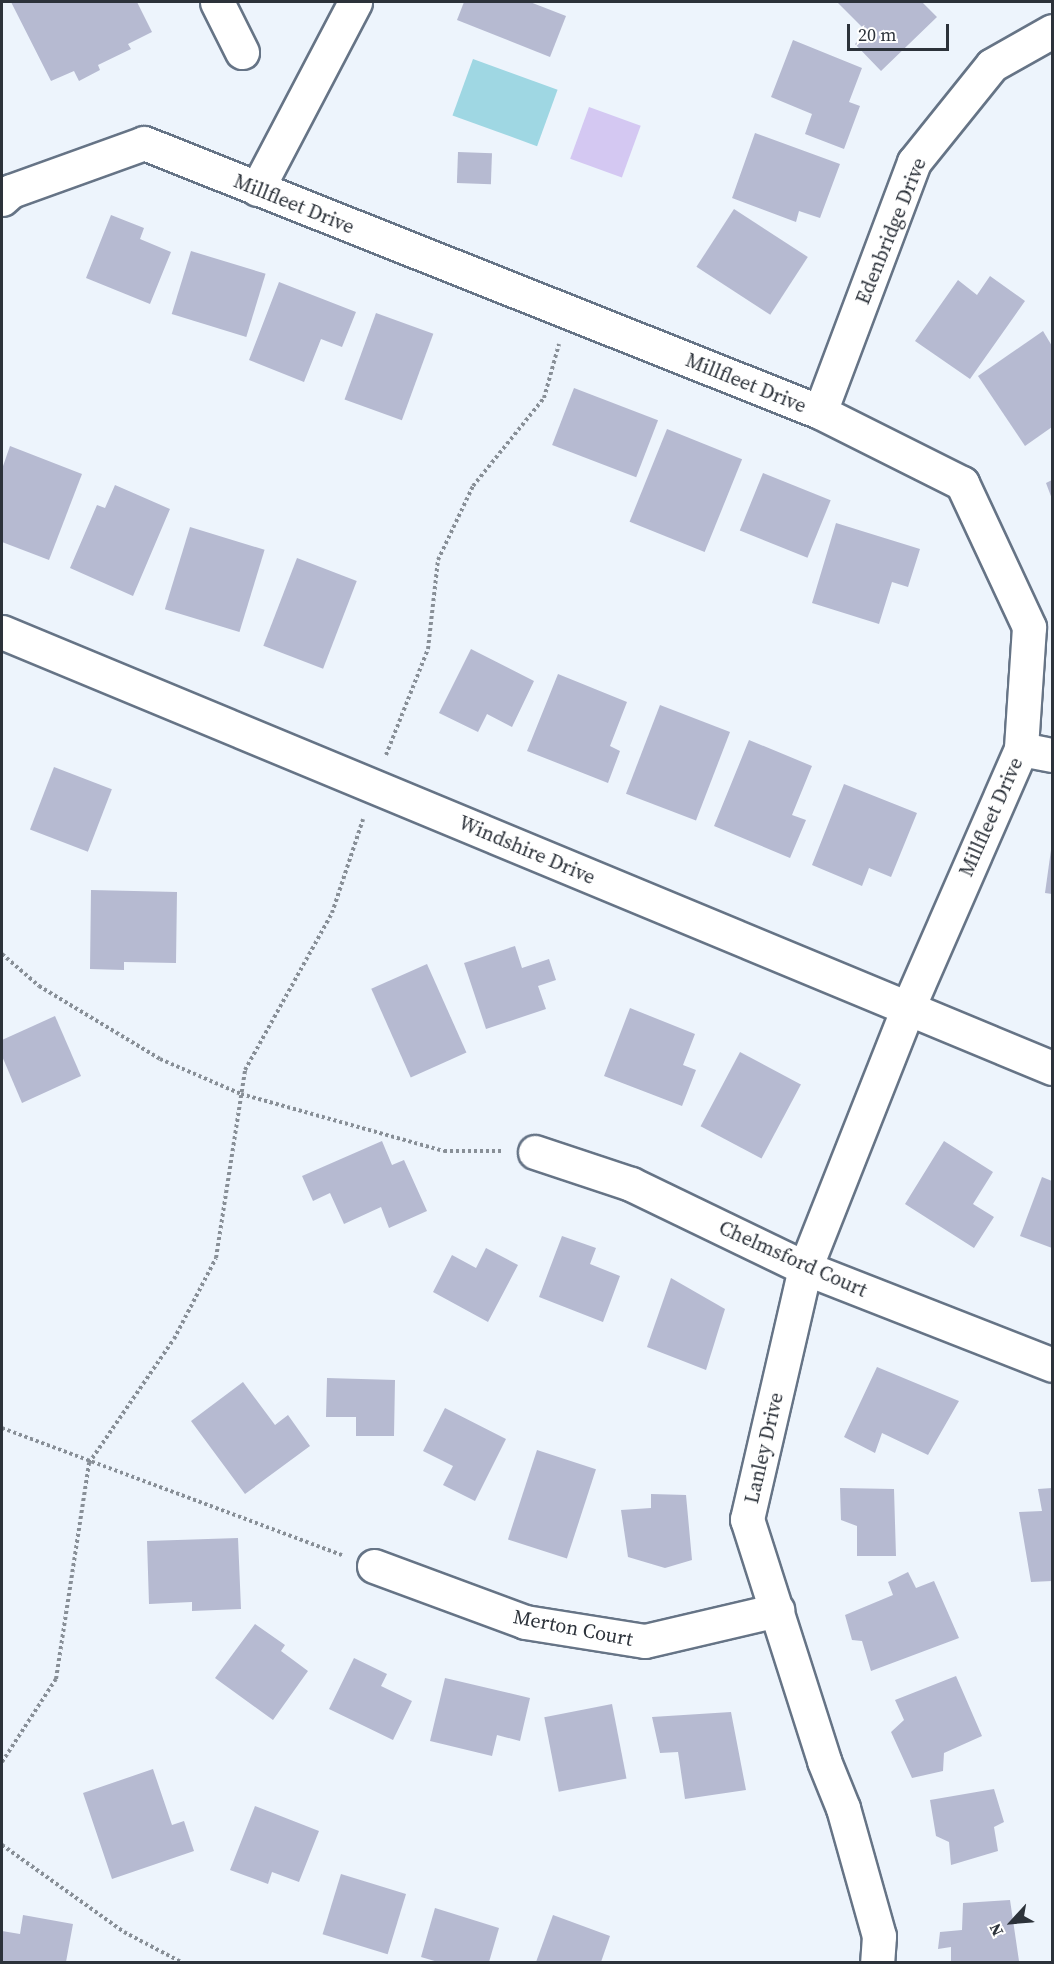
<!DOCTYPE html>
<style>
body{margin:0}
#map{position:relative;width:1054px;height:1964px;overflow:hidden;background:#edf4fc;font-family:"Source Serif 4",serif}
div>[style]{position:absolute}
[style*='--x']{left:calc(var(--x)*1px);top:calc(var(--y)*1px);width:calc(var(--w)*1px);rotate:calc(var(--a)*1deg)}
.green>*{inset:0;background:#d4c8f2;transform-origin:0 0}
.water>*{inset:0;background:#9fd7e3;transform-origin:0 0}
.building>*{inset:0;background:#b6bad1;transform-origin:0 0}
.path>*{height:4px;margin-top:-2px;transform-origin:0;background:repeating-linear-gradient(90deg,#888f97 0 3px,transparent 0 6px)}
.roads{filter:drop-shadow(2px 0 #667486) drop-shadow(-2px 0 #667486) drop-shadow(0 2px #667486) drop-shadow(0 -2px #667486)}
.minor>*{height:33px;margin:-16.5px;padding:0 16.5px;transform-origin:16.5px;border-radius:16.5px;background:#fff}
span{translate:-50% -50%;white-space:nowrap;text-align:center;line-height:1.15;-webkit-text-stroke:4.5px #fff;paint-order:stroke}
.street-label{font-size:20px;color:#2c323a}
.frame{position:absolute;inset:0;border:3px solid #2c323a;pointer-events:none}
.north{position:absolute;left:982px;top:1892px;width:60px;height:60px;-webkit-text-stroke:4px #fff;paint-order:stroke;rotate:244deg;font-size:16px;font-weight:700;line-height:24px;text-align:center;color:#2c323a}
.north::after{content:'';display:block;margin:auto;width:21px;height:27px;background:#2c323a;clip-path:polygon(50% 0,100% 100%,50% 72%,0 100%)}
.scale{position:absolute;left:847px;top:24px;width:102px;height:27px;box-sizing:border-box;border:3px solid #2c323a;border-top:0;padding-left:8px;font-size:18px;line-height:21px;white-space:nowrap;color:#2c323a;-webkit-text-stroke:4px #fff;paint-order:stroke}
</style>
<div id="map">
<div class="green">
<i style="left:589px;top:107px;width:55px;height:55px;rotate:20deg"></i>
</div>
<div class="water">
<i style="left:473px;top:59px;width:90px;height:60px;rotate:20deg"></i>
</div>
<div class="building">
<i style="clip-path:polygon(11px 2px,137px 2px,152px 32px,128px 44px,131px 49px,98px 65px,100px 70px,79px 81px,74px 71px,51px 81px)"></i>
<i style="clip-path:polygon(464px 2px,530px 2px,566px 16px,550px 57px,457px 20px)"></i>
<i style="clip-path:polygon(837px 2px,922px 2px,937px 17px,881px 71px,855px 44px,867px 32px)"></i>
<i style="clip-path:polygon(793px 40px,862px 68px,849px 102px,860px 106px,844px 149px,805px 134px,812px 114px,771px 97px)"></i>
<i style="clip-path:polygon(755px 133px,840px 164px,820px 218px,799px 211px,796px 222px,732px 198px)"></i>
<i style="left:458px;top:152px;width:34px;height:31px;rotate:2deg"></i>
<i style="left:734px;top:209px;width:88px;height:69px;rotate:33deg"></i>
<i style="clip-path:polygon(111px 215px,144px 228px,140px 239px,171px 252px,150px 304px,86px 278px)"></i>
<i style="left:191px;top:251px;width:78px;height:66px;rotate:17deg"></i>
<i style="clip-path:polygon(990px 276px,1025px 301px,970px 379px,915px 341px,958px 280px,977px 295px)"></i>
<i style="clip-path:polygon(279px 282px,356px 312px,342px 347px,321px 339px,304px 382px,249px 360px)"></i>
<i style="left:376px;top:313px;width:61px;height:92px;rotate:20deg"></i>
<i style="clip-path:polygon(1043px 331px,1052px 346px,1052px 427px,1025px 446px,978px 376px)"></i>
<i style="left:574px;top:388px;width:90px;height:61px;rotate:21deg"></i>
<i style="left:667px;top:429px;width:81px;height:100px;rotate:22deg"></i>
<i style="clip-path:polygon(10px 446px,82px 474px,49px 560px,2px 542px,2px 469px)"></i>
<i style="left:763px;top:473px;width:73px;height:62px;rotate:22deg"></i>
<i style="clip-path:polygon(1052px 480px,1052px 499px,1046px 483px)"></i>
<i style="clip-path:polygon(115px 485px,170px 509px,133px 596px,70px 568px,97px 505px,105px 508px)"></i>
<i style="clip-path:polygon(836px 523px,920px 549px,908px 587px,892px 582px,879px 624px,812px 603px)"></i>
<i style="left:190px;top:527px;width:78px;height:86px;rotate:17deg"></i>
<i style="left:297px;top:558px;width:64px;height:94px;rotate:21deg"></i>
<i style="clip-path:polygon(471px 649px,534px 681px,512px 727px,487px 714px,478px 732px,439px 713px)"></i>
<i style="clip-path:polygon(558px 674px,627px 702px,610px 746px,620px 751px,608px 783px,527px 751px)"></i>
<i style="left:660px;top:705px;width:75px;height:95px;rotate:21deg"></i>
<i style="clip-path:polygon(749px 740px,812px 766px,792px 815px,806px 820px,790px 858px,714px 826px)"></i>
<i style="left:54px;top:767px;width:62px;height:67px;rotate:21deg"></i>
<i style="clip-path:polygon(844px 784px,917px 813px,891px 877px,869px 868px,862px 886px,812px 865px)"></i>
<i style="clip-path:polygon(1051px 850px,1052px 850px,1052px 894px,1045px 893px)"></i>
<i style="clip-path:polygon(91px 890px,177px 892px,176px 963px,124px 962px,124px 970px,90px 969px)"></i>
<i style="clip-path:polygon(515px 946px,522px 968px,549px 959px,556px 980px,538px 986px,546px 1009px,486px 1029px,464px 963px)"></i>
<i style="left:427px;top:964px;width:97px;height:61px;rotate:66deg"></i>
<i style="clip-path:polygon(630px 1008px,695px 1034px,683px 1065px,696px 1070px,682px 1106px,604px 1076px)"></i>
<i style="clip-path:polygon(55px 1016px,81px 1076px,22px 1103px,2px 1056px,2px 1040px)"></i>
<i style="left:740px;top:1052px;width:69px;height:84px;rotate:28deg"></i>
<i style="clip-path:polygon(382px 1141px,392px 1165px,404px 1160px,427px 1211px,389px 1228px,381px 1207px,344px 1224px,330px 1193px,313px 1201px,302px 1176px)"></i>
<i style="clip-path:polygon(944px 1141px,993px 1172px,973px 1204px,994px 1217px,974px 1248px,905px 1204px)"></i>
<i style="clip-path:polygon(1042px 1177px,1052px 1181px,1052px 1248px,1020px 1236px)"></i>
<i style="clip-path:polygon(562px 1236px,596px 1248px,590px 1264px,620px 1276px,603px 1322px,539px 1297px)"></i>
<i style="clip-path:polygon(486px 1248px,518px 1265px,488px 1322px,433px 1292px,452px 1255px,476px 1268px)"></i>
<i style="clip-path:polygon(671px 1278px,725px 1309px,706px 1370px,647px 1347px)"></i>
<i style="clip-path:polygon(877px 1367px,959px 1401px,928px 1455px,882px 1433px,875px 1453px,844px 1437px)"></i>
<i style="clip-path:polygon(327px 1378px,395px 1380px,394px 1436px,356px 1436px,356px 1417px,326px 1417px)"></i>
<i style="clip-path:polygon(243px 1382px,275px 1425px,288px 1415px,310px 1446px,245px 1494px,191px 1421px)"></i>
<i style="clip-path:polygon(445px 1408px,506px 1439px,475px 1501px,443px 1485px,453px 1466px,423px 1451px)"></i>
<i style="left:537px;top:1450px;width:62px;height:94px;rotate:18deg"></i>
<i style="clip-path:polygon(840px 1488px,894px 1489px,896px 1556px,857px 1556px,857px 1526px,841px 1520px)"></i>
<i style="clip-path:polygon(1052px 1488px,1052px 1581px,1031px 1582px,1019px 1512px,1042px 1511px,1038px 1489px)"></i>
<i style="clip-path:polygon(651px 1494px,686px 1495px,692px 1560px,665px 1568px,628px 1557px,621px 1510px,651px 1508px)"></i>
<i style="clip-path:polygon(238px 1538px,241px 1609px,192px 1611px,192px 1602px,149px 1604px,147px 1541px)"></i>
<i style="clip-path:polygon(908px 1572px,916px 1588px,934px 1581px,959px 1638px,871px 1671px,862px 1641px,852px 1640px,845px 1615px,893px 1595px,888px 1582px)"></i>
<i style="clip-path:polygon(255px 1624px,285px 1645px,281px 1651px,308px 1671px,273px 1720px,215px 1678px)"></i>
<i style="clip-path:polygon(354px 1658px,387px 1674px,381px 1686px,412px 1701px,393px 1740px,329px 1709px)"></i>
<i style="clip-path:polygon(956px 1676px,982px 1736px,944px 1753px,943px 1771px,912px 1778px,891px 1732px,904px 1720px,895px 1700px)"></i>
<i style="clip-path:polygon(445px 1678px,530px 1698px,520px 1741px,497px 1735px,492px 1756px,430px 1741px)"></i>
<i style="left:612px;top:1704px;width:76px;height:69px;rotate:79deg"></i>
<i style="clip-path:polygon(731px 1712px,746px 1790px,685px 1799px,678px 1752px,660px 1753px,652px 1717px)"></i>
<i style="clip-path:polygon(153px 1769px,172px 1825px,184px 1821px,194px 1851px,112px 1879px,83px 1793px)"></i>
<i style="clip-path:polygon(994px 1789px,1004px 1822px,994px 1827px,998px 1851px,951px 1865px,949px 1842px,936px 1836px,930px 1800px)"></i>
<i style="clip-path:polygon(255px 1806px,319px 1831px,299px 1882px,272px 1872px,268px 1884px,230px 1870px)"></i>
<i style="left:341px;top:1874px;width:68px;height:63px;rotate:17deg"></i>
<i style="clip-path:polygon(1010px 1900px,1019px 1961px,951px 1962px,951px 1947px,938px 1949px,940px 1932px,962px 1930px,963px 1903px)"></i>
<i style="clip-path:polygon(435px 1908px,499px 1928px,489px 1962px,438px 1962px,421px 1957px)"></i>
<i style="clip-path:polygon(23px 1915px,73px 1924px,66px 1962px,2px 1962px,2px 1931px,20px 1934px)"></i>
<i style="clip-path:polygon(553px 1915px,610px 1936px,601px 1962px,536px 1962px)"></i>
</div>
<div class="path">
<i style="--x:386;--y:755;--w:114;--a:-68.4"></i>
<i style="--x:428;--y:649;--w:90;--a:-83.6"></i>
<i style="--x:438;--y:560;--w:82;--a:-64.7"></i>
<i style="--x:473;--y:486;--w:113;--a:-51.1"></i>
<i style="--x:544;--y:398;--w:56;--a:-74.5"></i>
<i style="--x:2;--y:954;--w:49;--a:40.9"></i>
<i style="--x:39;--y:986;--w:141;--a:31.1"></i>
<i style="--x:160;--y:1059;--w:88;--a:23.4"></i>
<i style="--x:241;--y:1094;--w:211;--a:15.7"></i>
<i style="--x:444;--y:1151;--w:57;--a:0"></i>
<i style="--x:2;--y:1428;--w:363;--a:20.5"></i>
<i style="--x:2;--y:1762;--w:99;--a:-57"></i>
<i style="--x:56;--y:1679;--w:219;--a:-81.3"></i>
<i style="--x:89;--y:1463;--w:150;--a:-55.6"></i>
<i style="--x:174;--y:1339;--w:91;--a:-62.6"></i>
<i style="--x:216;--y:1258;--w:190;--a:-81.2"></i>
<i style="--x:245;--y:1070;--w:179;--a:-61"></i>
<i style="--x:332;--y:913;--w:99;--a:-71.7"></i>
<i style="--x:2;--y:1845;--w:150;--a:35.5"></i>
<i style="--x:124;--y:1932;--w:64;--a:27.8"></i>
</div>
<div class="roads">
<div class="minor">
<i style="--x:217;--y:2;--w:56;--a:63.4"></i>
<i style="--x:257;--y:189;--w:211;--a:-62.3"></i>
<i style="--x:2;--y:199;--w:12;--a:-42"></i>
<i style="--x:11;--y:191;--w:141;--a:-19.8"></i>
<i style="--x:144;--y:143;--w:728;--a:21.7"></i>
<i style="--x:820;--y:412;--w:159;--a:26.6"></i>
<i style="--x:962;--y:483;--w:159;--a:65"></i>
<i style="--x:1029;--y:627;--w:122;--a:93.8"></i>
<i style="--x:1021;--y:749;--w:283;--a:113.6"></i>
<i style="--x:908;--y:1008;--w:280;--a:111.6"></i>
<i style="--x:805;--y:1268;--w:258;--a:103"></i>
<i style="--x:747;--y:1519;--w:254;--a:72.3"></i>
<i style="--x:824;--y:1761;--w:51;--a:68"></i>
<i style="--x:843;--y:1808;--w:133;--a:74.3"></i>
<i style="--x:879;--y:1936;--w:26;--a:94"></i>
<i style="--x:820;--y:412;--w:267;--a:-69.4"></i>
<i style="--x:914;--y:162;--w:124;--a:-51.2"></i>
<i style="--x:992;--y:65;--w:69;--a:-29.5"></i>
<i style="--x:2;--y:632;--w:1137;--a:22.55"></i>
<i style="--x:1021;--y:749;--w:32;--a:11"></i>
<i style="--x:535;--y:1152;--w:101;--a:18.4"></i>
<i style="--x:631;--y:1184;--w:193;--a:25.8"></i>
<i style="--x:805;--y:1268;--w:265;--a:21.4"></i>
<i style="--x:374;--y:1566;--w:161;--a:20.3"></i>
<i style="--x:525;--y:1622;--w:121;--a:9"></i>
<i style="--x:645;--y:1641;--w:136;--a:-13.2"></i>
</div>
</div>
<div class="street-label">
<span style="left:294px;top:204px;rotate:22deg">Millfleet Drive</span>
<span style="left:891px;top:231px;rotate:-68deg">Edenbridge Drive</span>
<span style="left:746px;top:383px;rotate:22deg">Millfleet Drive</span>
<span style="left:991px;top:817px;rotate:-66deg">Millfleet Drive</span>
<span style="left:527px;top:850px;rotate:23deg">Windshire Drive</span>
<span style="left:793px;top:1259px;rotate:24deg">Chelmsford Court</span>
<span style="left:764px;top:1448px;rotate:-77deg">Lanley Drive</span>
<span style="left:573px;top:1628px;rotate:11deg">Merton Court</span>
</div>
<div class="frame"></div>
<div class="north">N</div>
<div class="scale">20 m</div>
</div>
